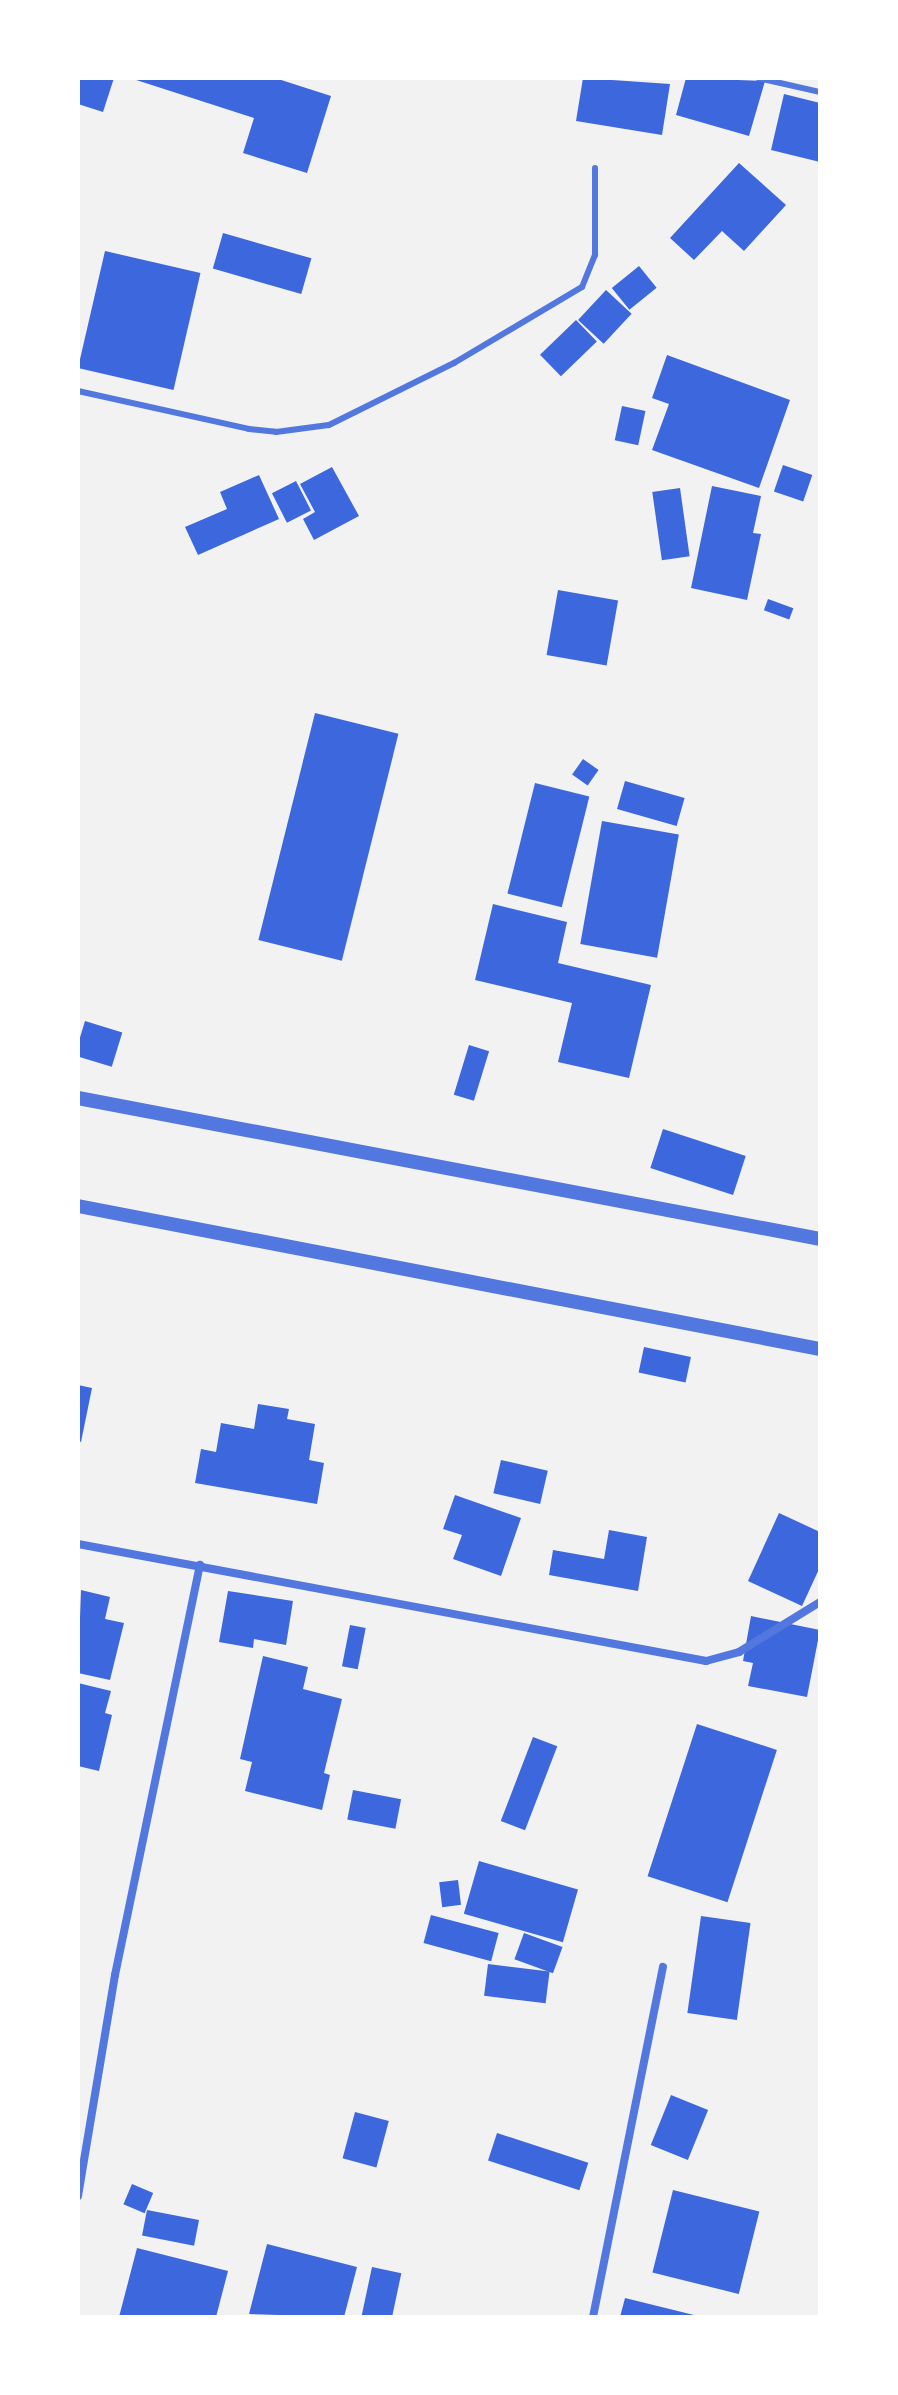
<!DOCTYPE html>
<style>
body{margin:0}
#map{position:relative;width:898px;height:2395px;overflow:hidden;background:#f2f2f2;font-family:Rubik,sans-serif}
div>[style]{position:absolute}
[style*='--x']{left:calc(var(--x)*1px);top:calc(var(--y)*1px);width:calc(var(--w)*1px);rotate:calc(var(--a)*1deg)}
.building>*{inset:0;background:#3d67dc;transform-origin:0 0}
.service>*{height:6px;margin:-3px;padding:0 3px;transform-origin:3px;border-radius:3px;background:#5277de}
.minor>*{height:8px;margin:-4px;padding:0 4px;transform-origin:4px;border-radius:4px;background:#5277de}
.tertiary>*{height:14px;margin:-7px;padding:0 7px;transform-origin:7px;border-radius:7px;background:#5277de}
span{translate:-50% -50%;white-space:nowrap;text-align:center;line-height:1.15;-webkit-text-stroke:6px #fff;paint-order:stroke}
.frame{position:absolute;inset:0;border:80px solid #fff;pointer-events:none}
</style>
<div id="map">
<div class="building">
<i style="clip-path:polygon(78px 78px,114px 78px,103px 112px,78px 104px)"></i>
<i style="clip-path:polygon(130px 78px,275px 78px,331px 96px,307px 173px,243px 153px,254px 118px)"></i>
<i style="clip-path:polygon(583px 78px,670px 84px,662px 135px,576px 121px)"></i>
<i style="clip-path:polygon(686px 78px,765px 81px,749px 136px,676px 115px)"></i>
<i style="clip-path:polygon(784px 94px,820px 103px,820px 162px,771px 150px)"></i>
<i style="clip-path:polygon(739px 163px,786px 205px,744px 251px,722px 231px,694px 260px,670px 238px)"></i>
<i style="left:223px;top:233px;width:92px;height:37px;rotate:16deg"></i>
<i style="left:105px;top:251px;width:98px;height:120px;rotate:13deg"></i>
<i style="left:639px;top:266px;width:28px;height:35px;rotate:51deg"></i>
<i style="left:606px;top:290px;width:35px;height:41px;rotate:43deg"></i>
<i style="left:576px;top:320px;width:30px;height:50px;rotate:46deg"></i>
<i style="clip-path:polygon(667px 355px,790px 400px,759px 488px,652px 450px,669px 404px,652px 398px)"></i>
<i style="left:622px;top:406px;width:24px;height:35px;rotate:12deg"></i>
<i style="left:783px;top:465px;width:31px;height:28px;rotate:19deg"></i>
<i style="clip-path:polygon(332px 467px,359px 516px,314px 540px,303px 519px,315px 512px,300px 484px)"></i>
<i style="clip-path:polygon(259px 475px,279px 519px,198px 555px,185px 527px,227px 509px,220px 492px)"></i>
<i style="left:296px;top:481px;width:33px;height:27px;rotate:63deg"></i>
<i style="clip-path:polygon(712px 486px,761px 496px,753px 533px,761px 534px,747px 600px,691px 588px)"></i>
<i style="left:680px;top:488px;width:69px;height:28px;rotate:82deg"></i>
<i style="left:558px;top:590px;width:61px;height:66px;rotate:10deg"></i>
<i style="left:768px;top:599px;width:27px;height:12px;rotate:20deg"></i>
<i style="left:315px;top:713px;width:86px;height:234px;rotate:14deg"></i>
<i style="left:583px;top:759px;width:19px;height:19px;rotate:35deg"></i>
<i style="left:625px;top:781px;width:62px;height:29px;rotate:16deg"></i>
<i style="left:535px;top:783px;width:56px;height:114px;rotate:14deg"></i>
<i style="left:602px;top:821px;width:78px;height:125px;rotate:10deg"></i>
<i style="clip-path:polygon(493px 904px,567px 922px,558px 963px,651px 985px,629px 1078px,558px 1062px,572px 1003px,475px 980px)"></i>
<i style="left:85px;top:1021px;width:39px;height:36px;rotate:17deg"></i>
<i style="left:469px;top:1045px;width:21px;height:52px;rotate:17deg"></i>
<i style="left:663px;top:1129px;width:87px;height:41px;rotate:18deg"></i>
<i style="left:644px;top:1347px;width:48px;height:26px;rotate:12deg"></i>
<i style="clip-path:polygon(78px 1385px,92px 1388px,81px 1442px,78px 1441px)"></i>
<i style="clip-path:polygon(258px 1404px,289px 1409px,287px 1419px,315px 1424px,309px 1460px,324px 1463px,317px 1504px,195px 1483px,201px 1449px,216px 1452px,221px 1423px,254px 1429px)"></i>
<i style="left:501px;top:1460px;width:48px;height:34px;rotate:13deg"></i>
<i style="clip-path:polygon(455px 1495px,521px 1518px,501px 1576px,453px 1559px,462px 1535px,443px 1529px)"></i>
<i style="clip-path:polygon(779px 1513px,820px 1532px,820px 1567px,802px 1606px,748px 1581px)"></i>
<i style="clip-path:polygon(609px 1530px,647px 1537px,638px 1591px,549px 1575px,553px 1550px,604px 1559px)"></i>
<i style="clip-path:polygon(81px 1590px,110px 1597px,105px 1619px,124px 1623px,110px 1680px,78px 1673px)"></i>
<i style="clip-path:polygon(228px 1591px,293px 1601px,286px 1645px,254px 1639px,253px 1648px,219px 1642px)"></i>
<i style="clip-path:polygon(751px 1616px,820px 1630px,807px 1697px,748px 1686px,753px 1663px,743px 1661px)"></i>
<i style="left:350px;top:1625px;width:16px;height:42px;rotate:11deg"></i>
<i style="clip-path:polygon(263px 1656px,308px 1667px,303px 1689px,342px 1699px,324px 1773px,330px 1775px,322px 1810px,245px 1791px,252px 1762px,240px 1759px)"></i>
<i style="clip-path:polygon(78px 1683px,111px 1691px,105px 1713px,112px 1715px,99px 1771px,78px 1766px)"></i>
<i style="left:697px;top:1724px;width:84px;height:160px;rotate:18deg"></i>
<i style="left:533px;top:1737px;width:26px;height:90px;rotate:21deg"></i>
<i style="left:353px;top:1790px;width:49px;height:30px;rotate:11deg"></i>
<i style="left:479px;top:1861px;width:103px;height:55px;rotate:16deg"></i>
<i style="left:458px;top:1880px;width:25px;height:19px;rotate:83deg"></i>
<i style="left:431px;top:1915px;width:70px;height:29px;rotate:15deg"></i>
<i style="left:701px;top:1916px;width:50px;height:98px;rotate:8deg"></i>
<i style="left:524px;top:1933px;width:41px;height:28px;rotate:20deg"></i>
<i style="left:488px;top:1964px;width:62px;height:32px;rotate:7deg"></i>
<i style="left:671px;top:2095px;width:40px;height:54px;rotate:22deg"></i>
<i style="left:355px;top:2112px;width:35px;height:48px;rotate:15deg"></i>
<i style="left:497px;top:2133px;width:96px;height:29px;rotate:18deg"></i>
<i style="left:132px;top:2184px;width:23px;height:22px;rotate:23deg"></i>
<i style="left:673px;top:2190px;width:89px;height:85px;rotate:14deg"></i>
<i style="left:147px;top:2210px;width:53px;height:26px;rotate:11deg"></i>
<i style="clip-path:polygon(267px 2244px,357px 2267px,344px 2317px,249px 2314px)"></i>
<i style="clip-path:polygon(137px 2248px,228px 2271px,216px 2317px,119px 2317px)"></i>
<i style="left:372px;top:2267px;width:30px;height:51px;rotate:12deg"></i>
<i style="clip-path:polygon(625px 2298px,698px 2316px,698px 2317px,620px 2317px)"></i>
</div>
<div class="service">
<i style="--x:758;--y:78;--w:64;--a:12.7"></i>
<i style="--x:78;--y:391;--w:175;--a:12.5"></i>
<i style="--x:249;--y:429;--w:27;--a:6"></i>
<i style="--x:276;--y:432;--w:53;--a:-7.5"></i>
<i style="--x:329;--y:425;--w:140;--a:-26.4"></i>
<i style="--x:454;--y:363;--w:149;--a:-30.7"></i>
<i style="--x:582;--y:287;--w:35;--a:-68"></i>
<i style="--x:595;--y:255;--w:87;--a:-90"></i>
</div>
<div class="minor">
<i style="--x:78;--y:1544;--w:639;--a:10.55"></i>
<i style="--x:706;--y:1661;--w:34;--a:-15"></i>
<i style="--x:739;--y:1652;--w:95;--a:-31.7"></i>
<i style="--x:78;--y:2196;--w:224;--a:-80.5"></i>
<i style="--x:115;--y:1975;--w:419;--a:-78.3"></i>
<i style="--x:593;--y:2317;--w:357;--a:-78.7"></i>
</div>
<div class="tertiary">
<i style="--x:78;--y:1098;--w:755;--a:10.76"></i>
<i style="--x:78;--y:1206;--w:756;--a:10.91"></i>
</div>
<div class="frame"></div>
</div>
